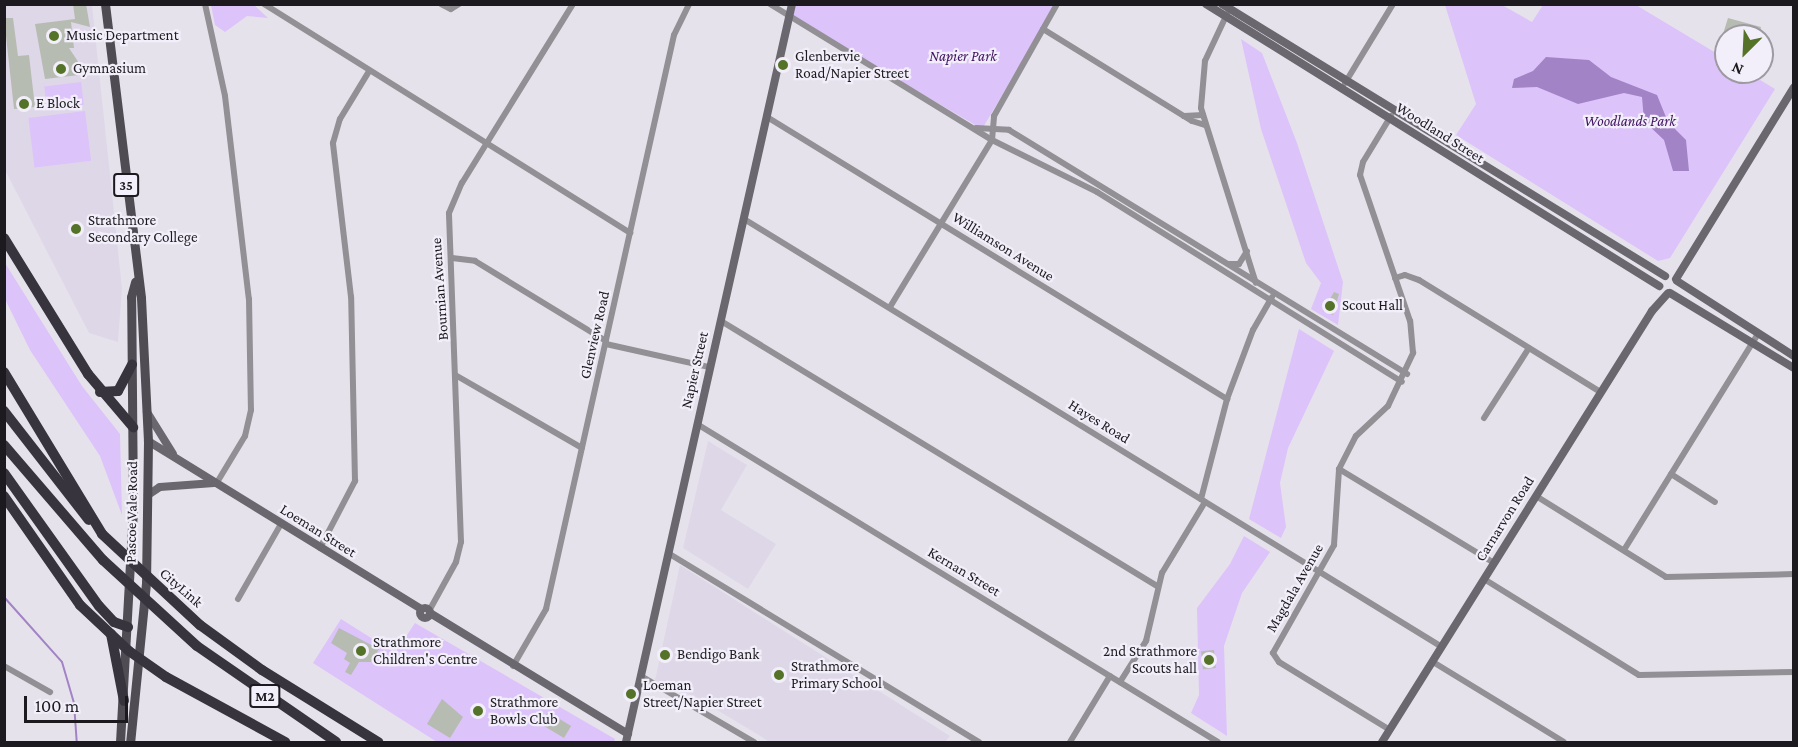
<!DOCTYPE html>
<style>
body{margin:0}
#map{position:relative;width:1798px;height:747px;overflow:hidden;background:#e6e2ec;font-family:"Crimson Pro",serif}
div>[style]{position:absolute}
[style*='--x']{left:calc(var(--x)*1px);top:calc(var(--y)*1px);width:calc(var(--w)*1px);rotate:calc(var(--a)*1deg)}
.built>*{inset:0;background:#ded7e8}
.green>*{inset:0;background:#dcc3fa;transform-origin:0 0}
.water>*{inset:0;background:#a283c6}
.stream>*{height:2px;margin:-1px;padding:0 1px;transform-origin:1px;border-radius:1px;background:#a283c6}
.building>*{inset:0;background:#b7bcb2;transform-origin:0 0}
.street>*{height:6px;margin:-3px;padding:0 3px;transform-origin:3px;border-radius:3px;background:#929094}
.secondary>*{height:8px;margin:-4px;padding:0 4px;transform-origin:4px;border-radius:4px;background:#6a686e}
.secondary>.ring{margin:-4px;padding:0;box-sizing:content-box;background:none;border:8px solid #6a686e;border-radius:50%}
.primary>*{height:9px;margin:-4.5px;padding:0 4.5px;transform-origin:4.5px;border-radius:4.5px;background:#4f4c53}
.highway>*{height:10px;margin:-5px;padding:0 5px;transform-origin:5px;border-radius:5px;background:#38343d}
.highway-bridge>*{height:10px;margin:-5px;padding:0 5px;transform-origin:5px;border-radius:5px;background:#38343d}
.dots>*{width:16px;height:16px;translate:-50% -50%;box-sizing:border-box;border:3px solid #f3effa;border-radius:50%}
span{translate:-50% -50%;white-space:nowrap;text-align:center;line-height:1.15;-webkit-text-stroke:4.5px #f3effa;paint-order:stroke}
.shield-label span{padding:2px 4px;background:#f3effa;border:2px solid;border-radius:4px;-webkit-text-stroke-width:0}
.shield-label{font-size:14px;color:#1c1a1e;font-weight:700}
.poi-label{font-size:15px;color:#1c1a1e}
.left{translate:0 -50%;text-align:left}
.right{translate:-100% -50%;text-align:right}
.park-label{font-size:15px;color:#3f1262;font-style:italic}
.street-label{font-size:15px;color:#1c1a1e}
.frame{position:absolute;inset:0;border:6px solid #1c1a1e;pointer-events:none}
.north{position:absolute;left:1714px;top:24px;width:60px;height:60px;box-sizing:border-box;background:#f3effa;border:2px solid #9d9aa2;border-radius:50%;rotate:204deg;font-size:16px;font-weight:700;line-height:24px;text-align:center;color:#1c1a1e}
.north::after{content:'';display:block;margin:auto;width:21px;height:27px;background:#547228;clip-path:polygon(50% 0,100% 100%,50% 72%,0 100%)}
.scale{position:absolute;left:24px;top:696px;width:104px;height:27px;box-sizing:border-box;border:3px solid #1c1a1e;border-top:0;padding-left:8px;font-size:18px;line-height:21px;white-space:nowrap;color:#1c1a1e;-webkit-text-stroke:4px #f3effa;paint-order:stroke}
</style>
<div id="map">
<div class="built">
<i style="clip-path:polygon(5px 5px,92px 5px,122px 288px,118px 342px,89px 333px,5px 170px)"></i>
<i style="clip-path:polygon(708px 441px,747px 465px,721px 510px,776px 544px,748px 589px,683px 548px)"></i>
<i style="clip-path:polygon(680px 565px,950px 736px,945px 742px,770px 742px,694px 696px,654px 685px)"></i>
</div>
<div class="green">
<i style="clip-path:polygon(795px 4px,1056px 5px,982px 129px,788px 15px)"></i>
<i style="clip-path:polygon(211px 5px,254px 5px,268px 18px,247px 16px,225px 32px,215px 25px)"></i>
<i style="clip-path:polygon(1445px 5px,1502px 5px,1532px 22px,1543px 5px,1636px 5px,1726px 59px,1726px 72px,1747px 72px,1775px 89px,1670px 258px,1658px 261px,1456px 135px,1476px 104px)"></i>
<i style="clip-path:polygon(1241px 39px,1262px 53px,1297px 143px,1343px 282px,1338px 325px,1311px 309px,1321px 283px,1306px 263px,1261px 129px)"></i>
<i style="left:81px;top:82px;width:23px;height:37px;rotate:83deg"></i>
<i style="left:85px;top:111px;width:50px;height:57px;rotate:83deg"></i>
<i style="clip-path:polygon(5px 263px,82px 386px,120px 434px,122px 515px,100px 456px,30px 350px,5px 299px)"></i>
<i style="clip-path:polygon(1299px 329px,1334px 351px,1288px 448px,1280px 483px,1286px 527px,1281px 538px,1249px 519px)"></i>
<i style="clip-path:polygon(1244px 536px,1270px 552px,1242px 593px,1224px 646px,1227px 736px,1191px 713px,1199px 695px,1197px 608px,1230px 564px)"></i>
<i style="clip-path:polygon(341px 619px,395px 653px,415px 623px,615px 739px,614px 742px,437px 742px,313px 663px)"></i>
</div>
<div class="water">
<i style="clip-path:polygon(1546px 57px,1589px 60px,1611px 77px,1657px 95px,1668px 122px,1686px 140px,1689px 171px,1673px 171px,1664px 140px,1644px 121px,1642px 97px,1624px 93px,1578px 104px,1537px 87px,1512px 88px,1514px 79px,1533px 71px)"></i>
</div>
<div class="stream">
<i style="--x:4;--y:597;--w:87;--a:48.3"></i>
<i style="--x:62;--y:662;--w:43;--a:73.7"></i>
<i style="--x:74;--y:703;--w:39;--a:86"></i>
</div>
<div class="building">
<i style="clip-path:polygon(73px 4px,86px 4px,90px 27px,71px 22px,74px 48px,69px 48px,79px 63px,79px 75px,45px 79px,35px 24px,75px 19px)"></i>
<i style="clip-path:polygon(4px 18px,13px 18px,18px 56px,29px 55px,35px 107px,14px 109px)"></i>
<i style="clip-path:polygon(1728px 18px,1761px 27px,1759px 36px,1726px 36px,1726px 55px,1718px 50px)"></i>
<i style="clip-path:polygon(1334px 292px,1339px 294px,1333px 315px,1323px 311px)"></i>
<i style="clip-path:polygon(339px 628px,379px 649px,371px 662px,359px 662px,351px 675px,345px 672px,350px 663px,344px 659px,347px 653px,331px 643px)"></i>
<i style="left:1214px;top:650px;width:18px;height:13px;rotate:84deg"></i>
<i style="clip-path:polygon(442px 699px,463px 717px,450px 738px,427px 724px)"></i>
<i style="left:548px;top:712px;width:27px;height:14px;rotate:31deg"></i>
</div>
<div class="street">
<i style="--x:205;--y:4;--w:94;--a:77.7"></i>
<i style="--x:225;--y:96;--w:204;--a:83.3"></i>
<i style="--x:249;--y:299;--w:111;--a:89"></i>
<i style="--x:251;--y:410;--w:27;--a:103"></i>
<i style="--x:245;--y:436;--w:56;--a:121.1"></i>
<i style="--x:264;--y:4;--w:432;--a:32"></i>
<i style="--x:441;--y:4;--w:11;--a:27"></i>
<i style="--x:451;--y:9;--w:9;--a:-32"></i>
<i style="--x:770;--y:4;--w:260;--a:31.5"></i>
<i style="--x:992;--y:140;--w:117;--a:26.3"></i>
<i style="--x:1097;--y:192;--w:359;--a:31.9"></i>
<i style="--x:1227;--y:14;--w:52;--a:115.1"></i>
<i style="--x:1205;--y:61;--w:47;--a:94.9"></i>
<i style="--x:1201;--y:108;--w:183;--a:72.6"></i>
<i style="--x:1043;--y:29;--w:175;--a:31.7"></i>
<i style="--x:1192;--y:121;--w:14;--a:17"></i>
<i style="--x:1345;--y:83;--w:92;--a:-58.7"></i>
<i style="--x:1184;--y:116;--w:19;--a:-3"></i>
<i style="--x:767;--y:117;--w:540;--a:31.51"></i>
<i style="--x:976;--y:128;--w:33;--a:3"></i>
<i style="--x:1009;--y:130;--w:467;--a:31.5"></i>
<i style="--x:744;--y:219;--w:819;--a:31.52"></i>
<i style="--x:452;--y:258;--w:23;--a:7"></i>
<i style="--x:475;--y:261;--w:153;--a:31.4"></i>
<i style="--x:1229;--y:264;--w:10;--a:0"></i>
<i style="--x:1239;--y:264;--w:15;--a:-58"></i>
<i style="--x:1395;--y:278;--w:10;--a:-17"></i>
<i style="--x:1405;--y:275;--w:15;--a:20"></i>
<i style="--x:1419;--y:280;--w:213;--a:31.7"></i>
<i style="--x:890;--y:307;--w:196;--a:-58.6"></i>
<i style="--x:992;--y:140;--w:24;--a:-85"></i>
<i style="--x:994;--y:116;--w:129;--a:-60.6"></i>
<i style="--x:721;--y:321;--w:510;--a:31.29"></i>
<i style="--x:606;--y:344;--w:106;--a:12.6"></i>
<i style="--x:457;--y:376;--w:144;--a:29.9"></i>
<i style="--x:1484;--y:418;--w:83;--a:-57.3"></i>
<i style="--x:697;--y:424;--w:610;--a:31.4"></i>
<i style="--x:1339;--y:469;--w:181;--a:31.2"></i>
<i style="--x:1671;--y:474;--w:52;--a:32.5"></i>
<i style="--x:1536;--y:496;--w:153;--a:31.9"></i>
<i style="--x:1666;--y:577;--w:128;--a:-1.3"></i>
<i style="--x:1201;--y:499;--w:103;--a:-75.4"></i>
<i style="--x:1227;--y:399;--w:74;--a:-69.4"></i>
<i style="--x:1253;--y:330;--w:38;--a:-60"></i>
<i style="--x:320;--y:548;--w:76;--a:-62.4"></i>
<i style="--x:355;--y:481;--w:184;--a:-91.2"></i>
<i style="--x:351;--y:297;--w:155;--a:-96.7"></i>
<i style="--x:333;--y:143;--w:25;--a:-74"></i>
<i style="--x:340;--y:119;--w:54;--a:-58.7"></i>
<i style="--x:1624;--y:550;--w:254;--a:-58.2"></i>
<i style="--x:668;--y:553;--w:364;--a:31.3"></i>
<i style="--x:1484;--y:579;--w:182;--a:31.8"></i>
<i style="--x:1639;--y:675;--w:155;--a:-1.1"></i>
<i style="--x:238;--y:599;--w:86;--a:-60.2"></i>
<i style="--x:429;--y:611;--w:56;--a:-61.1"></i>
<i style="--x:456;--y:562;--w:21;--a:-76"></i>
<i style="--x:461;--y:542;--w:329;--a:-92.1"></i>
<i style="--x:449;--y:213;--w:33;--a:-67"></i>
<i style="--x:462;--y:183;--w:211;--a:-58.2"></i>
<i style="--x:1433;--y:662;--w:153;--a:31.4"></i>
<i style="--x:4;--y:666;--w:53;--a:29.5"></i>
<i style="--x:513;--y:666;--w:66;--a:-59.9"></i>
<i style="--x:546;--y:609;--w:588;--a:-77.43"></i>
<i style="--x:674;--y:35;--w:34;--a:-64"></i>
<i style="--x:641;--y:676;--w:131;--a:30.3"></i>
<i style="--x:1120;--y:682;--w:49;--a:-57.6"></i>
<i style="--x:1146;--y:641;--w:70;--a:-76.8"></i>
<i style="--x:1162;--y:573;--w:83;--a:-58.8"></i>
<i style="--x:1390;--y:730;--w:130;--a:-148.5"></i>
<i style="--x:1279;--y:662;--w:11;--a:-124"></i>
<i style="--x:1273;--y:653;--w:124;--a:-60.5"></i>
<i style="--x:1334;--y:545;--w:76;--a:-86.2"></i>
<i style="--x:1339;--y:469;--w:37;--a:-63"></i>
<i style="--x:1356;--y:436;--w:44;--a:-43.2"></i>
<i style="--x:1388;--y:406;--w:59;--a:-64.7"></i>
<i style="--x:1413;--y:353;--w:32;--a:-95"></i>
<i style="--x:1410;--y:321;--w:154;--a:-108.9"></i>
<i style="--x:1360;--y:175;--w:13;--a:-77"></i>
<i style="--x:1363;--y:162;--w:54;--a:-58.7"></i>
<i style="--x:1070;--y:742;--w:77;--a:-58.8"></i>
</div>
<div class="secondary">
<i style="--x:1206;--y:4;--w:534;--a:31.9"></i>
<i style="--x:1222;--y:4;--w:520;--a:31.55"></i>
<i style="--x:1676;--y:279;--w:225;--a:-58.4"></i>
<i style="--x:1677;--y:281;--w:139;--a:32.7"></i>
<i style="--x:1670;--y:293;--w:145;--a:31.2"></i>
<i style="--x:147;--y:412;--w:49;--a:58.2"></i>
<i style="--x:148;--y:441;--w:321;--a:31.6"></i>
<i style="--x:148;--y:495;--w:14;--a:-34"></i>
<i style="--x:160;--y:487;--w:54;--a:-4.2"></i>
<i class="ring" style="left:420px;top:608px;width:2px;height:2px"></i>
<i style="--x:430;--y:613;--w:232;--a:31.4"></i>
<i style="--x:626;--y:742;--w:756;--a:-77.32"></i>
<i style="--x:1382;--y:742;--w:509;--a:-57.93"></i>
<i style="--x:1652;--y:311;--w:24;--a:-48"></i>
</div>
<div class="primary">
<i style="--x:105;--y:4;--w:296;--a:83"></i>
<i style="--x:141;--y:298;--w:143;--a:87.2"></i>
<i style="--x:148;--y:441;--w:142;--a:90.8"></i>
<i style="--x:146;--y:583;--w:160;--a:95.7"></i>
<i style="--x:120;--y:742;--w:234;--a:-86.8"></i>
<i style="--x:133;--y:508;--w:211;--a:-90.5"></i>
<i style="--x:131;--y:297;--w:16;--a:-75"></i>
</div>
<div class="highway">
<i style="--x:4;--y:238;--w:160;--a:58.3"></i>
<i style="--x:88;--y:374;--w:70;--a:49.7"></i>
<i style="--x:4;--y:372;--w:189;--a:58.8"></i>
<i style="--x:100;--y:392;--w:18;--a:-3"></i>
<i style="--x:118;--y:391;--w:30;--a:-62"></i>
<i style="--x:4;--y:411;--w:138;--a:52.1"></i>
<i style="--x:4;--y:445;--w:152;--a:49.3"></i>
<i style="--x:4;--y:473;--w:163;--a:54.5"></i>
<i style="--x:99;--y:606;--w:22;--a:47"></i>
<i style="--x:114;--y:622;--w:15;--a:20"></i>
<i style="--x:4;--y:496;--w:133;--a:55.1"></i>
<i style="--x:200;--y:625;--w:77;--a:36"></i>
<i style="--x:262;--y:670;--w:137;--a:31.8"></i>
<i style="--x:111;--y:634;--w:68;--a:79"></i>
<i style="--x:197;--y:646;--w:169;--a:34.6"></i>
<i style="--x:166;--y:677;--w:136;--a:28.6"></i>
</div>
<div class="highway-bridge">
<i style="--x:102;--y:534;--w:134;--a:42.9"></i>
<i style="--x:103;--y:560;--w:127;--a:42.5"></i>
<i style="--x:80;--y:605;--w:67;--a:43.2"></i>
<i style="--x:129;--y:651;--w:45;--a:35.1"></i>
</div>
<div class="dots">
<i style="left:54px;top:36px;background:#547228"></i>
<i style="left:783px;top:65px;background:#547228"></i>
<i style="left:61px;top:69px;background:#547228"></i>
<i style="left:24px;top:104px;background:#547228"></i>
<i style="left:76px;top:229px;background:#547228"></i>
<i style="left:1330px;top:306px;background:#547228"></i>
<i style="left:361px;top:651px;background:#547228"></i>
<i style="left:665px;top:655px;background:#547228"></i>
<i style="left:1209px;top:660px;background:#547228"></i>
<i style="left:779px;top:675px;background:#547228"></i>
<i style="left:631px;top:694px;background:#547228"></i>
<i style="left:478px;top:711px;background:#547228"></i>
</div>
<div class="shield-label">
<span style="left:126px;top:185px">35</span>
<span style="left:265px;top:696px">M2</span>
</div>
<div class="poi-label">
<span class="left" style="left:66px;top:36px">Music Department</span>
<span class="left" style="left:795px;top:65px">Glenbervie<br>Road/Napier Street</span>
<span class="left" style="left:73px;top:69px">Gymnasium</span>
<span class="left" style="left:36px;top:104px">E Block</span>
<span class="left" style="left:88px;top:229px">Strathmore<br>Secondary College</span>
<span class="left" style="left:1342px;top:306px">Scout Hall</span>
<span class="left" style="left:373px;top:651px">Strathmore<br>Children's Centre</span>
<span class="right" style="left:1197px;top:660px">2nd Strathmore<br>Scouts hall</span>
<span class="left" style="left:677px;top:655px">Bendigo Bank</span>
<span class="left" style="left:791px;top:675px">Strathmore<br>Primary School</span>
<span class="left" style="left:643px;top:694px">Loeman<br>Street/Napier Street</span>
<span class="left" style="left:490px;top:711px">Strathmore<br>Bowls Club</span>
</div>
<div class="park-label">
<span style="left:963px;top:57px">Napier Park</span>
<span style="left:1630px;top:122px">Woodlands Park</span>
</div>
<div class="street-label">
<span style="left:1440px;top:133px;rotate:32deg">Woodland Street</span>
<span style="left:1003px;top:247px;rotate:32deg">Williamson Avenue</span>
<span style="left:440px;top:289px;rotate:-94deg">Bournian Avenue</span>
<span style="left:595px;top:335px;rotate:-77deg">Glenview Road</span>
<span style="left:695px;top:370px;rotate:-77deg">Napier Street</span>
<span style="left:1099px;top:422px;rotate:32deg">Hayes Road</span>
<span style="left:132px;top:512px;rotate:-89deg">Pascoe Vale Road</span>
<span style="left:1505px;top:519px;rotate:-58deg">Carnarvon Road</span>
<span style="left:318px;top:531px;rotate:32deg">Loeman Street</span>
<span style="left:964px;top:572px;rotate:31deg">Kernan Street</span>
<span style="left:181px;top:588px;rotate:41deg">CityLink</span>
<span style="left:1295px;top:588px;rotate:-60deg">Magdala Avenue</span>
</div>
<div class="frame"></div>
<div class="north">N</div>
<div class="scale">100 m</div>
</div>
